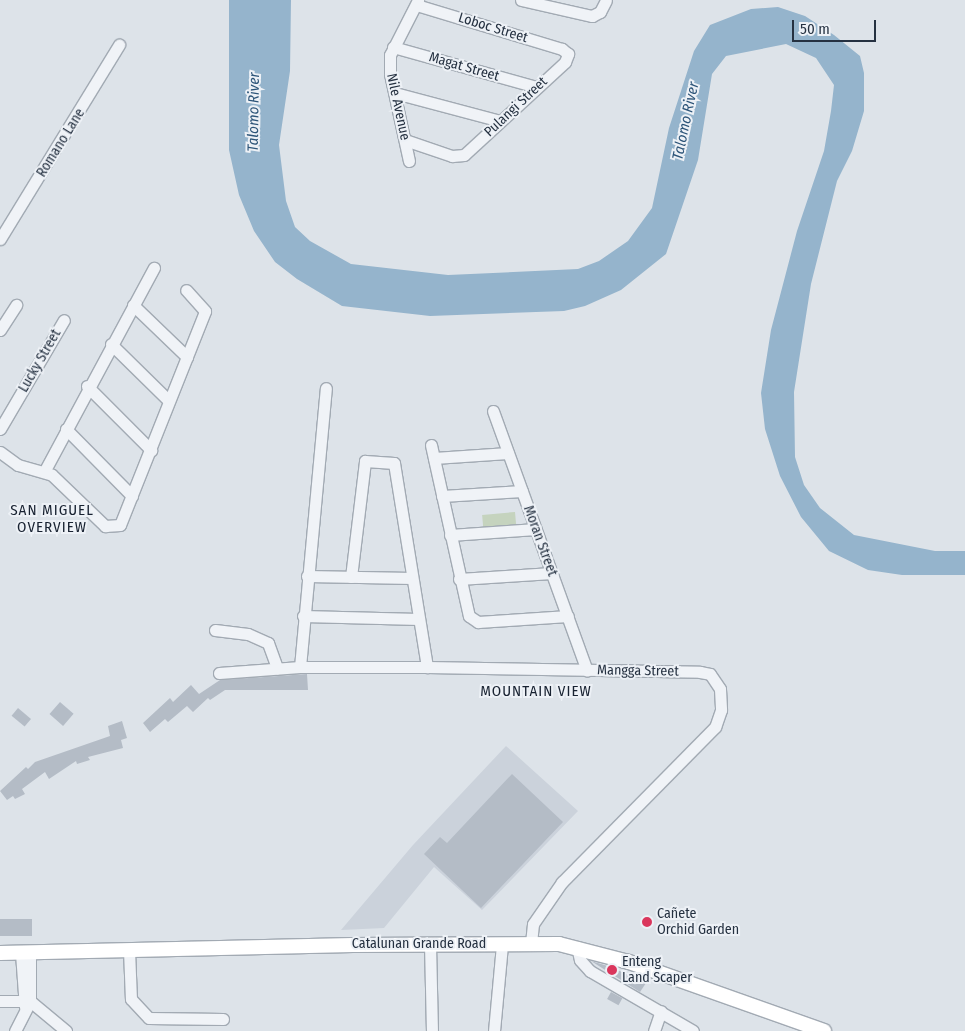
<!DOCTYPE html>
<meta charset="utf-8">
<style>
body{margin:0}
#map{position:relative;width:965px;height:1031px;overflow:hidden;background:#dde3e9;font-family:"Fira Sans Condensed",sans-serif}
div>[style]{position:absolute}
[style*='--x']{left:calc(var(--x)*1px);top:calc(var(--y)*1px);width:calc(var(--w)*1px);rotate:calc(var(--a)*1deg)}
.built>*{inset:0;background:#cbd2db}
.green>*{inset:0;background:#c5d3be;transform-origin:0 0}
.water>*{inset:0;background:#95b4cc}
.building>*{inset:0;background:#b4bcc6;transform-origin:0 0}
.roads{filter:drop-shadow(1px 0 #a2aab3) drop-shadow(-1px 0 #a2aab3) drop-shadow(0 1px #a2aab3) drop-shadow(0 -1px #a2aab3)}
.minor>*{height:11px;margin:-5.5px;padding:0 5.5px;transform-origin:5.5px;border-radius:5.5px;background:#f0f3f7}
.major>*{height:14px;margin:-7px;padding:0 7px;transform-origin:7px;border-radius:7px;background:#fff}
.dots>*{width:14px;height:14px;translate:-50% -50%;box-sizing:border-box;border:2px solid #edf1f6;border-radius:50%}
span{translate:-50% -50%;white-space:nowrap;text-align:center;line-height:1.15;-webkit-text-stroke:4px #edf1f6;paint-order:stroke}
.street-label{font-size:14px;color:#253141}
.poi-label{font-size:14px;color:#253141}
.left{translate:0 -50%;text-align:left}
.water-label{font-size:15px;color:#2c5478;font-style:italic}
.neighbourhood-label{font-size:15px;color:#182231;letter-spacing:1px}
.scale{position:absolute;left:792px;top:20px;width:84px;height:22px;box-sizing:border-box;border:2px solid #253141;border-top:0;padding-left:6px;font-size:15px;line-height:18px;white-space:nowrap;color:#253141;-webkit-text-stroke:4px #edf1f6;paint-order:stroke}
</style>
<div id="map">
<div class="built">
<i style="clip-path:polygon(506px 746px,578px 811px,482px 910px,434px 867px,384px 928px,341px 930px,413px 845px)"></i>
</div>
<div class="green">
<i style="left:515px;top:512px;width:23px;height:33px;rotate:85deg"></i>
</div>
<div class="water">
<i style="clip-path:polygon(229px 0,291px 0,290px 71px,279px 145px,286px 201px,295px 227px,310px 241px,351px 264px,448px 275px,578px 269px,599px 261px,628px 241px,652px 208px,669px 128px,694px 51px,710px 25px,751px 9px,778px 7px,805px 16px,834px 35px,860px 56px,864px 73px,864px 111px,852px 151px,837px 181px,811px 284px,794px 392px,795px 457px,804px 485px,820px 508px,854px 535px,935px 551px,965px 551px,965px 575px,902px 575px,868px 570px,829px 551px,801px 517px,780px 476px,765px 429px,761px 393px,771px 330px,797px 231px,824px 151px,831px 111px,834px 85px,816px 58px,786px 44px,726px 56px,712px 74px,698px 160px,666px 254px,621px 290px,585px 306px,564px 311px,430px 316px,342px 306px,297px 279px,275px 262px,254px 231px,239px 195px,229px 150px)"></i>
</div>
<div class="building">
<i style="clip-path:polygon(307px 674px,308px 690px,225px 690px,210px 700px,208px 698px,193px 712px,187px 706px,168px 722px,165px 719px,150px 732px,143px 723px,170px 698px,173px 702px,191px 685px,199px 694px,220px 680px)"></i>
<i style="left:60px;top:702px;width:18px;height:16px;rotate:41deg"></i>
<i style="left:18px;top:708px;width:17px;height:10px;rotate:40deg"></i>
<i style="clip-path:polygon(122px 721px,127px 738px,121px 740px,123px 748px,88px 757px,90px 760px,77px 764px,76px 761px,49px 779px,45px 772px,22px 789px,25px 794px,15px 799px,13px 796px,7px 800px,0 791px,26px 767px,28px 769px,35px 762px,110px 736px,108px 726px)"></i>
<i style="clip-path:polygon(512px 774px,563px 822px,481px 908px,424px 854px,440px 837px,447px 843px)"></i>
<i style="left:0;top:919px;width:32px;height:17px"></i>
<i style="clip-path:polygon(591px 961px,611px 967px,646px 983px,640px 992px)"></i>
<i style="left:611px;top:992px;width:13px;height:8px;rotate:29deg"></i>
</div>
<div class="roads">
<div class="minor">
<i style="--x:521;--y:0;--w:73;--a:12.7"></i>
<i style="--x:592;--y:16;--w:9;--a:-27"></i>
<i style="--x:600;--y:12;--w:13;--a:-63"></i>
<i style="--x:393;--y:47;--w:148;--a:15.6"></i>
<i style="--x:395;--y:93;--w:109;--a:14.9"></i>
<i style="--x:405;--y:140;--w:50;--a:18.8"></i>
<i style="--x:452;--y:156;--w:12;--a:-5"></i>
<i style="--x:464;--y:155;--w:137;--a:-42.6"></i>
<i style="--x:565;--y:62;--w:9;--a:-69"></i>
<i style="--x:568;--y:54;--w:8;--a:-140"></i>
<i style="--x:562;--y:49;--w:152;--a:-163.2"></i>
<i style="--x:409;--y:161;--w:89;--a:-102.3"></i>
<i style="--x:390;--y:74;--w:19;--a:-90"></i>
<i style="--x:390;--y:55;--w:62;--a:-63"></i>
<i style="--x:0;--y:239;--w:228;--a:-58.5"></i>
<i style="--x:133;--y:305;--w:75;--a:43.9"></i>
<i style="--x:0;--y:330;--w:30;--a:-57"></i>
<i style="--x:111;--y:344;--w:81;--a:44.5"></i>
<i style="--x:87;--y:386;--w:91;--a:45"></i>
<i style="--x:493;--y:411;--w:276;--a:70.1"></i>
<i style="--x:0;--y:429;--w:126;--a:-59.6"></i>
<i style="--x:66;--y:429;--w:94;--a:45.4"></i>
<i style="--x:431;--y:445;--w:175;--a:77.5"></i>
<i style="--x:469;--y:616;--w:11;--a:34"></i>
<i style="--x:478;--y:622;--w:90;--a:-3.8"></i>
<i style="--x:0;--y:452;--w:22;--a:36"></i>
<i style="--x:18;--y:465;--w:35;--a:16"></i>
<i style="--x:52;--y:475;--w:74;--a:43.9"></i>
<i style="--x:105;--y:526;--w:15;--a:-4"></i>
<i style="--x:120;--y:525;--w:230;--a:-68.3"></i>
<i style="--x:205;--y:311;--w:28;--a:-132"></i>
<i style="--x:434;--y:458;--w:74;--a:-3.9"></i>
<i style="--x:44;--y:472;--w:232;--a:-61.7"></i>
<i style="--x:442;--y:496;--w:80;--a:-3.6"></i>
<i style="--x:450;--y:535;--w:86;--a:-4"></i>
<i style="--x:307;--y:576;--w:105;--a:1.1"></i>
<i style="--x:351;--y:577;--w:117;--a:-83.1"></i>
<i style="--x:365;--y:461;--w:29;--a:4"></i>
<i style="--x:394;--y:463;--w:207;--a:80.8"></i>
<i style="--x:459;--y:579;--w:93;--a:-3.7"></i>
<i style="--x:303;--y:616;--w:116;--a:1.5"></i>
<i style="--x:215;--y:630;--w:33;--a:7"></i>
<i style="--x:248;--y:634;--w:22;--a:24"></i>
<i style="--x:268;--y:643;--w:27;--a:70"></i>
<i style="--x:300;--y:667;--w:280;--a:-84.7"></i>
<i style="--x:219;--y:673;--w:81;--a:-4.2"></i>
<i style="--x:300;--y:667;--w:127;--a:0"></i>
<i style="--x:427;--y:667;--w:273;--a:1"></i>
<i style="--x:700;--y:672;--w:10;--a:11"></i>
<i style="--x:710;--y:674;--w:18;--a:56"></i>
<i style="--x:720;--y:689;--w:21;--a:87"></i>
<i style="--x:721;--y:710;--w:18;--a:109"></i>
<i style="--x:715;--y:727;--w:218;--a:134.6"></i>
<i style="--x:562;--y:882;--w:51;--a:124.6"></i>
<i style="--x:533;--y:924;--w:19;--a:96"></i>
<i style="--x:430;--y:944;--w:87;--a:88.7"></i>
<i style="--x:577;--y:947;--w:13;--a:77"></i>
<i style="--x:580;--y:960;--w:15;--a:48"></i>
<i style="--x:590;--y:971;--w:119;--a:30.2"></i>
<i style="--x:129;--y:950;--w:49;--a:87.7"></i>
<i style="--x:131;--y:999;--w:26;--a:47"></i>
<i style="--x:149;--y:1018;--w:74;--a:0.8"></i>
<i style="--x:21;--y:953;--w:54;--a:85.8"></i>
<i style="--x:0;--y:1001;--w:30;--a:0"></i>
<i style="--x:30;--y:1001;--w:47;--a:39.8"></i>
<i style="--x:15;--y:1031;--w:34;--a:-63"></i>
<i style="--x:30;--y:1001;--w:48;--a:-90"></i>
<i style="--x:494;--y:1031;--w:87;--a:-84.7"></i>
<i style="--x:654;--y:1031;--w:21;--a:-71"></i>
</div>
<div class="major">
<i style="--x:0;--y:953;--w:353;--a:-1.3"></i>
<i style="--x:353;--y:945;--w:206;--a:-0.3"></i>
<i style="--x:559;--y:944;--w:72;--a:14.4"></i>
<i style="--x:629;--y:962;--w:207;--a:19.5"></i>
</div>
</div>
<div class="dots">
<i style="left:647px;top:922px;background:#da365c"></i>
<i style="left:612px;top:970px;background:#da365c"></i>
</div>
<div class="street-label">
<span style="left:493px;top:28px;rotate:17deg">Loboc Street</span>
<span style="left:464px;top:67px;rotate:16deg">Magat Street</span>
<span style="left:398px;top:107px;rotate:78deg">Nile Avenue</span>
<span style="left:516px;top:107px;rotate:-43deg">Pulangi Street</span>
<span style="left:61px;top:143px;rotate:-58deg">Romano Lane</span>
<span style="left:40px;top:361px;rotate:-60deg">Lucky Street</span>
<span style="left:540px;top:541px;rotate:70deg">Moran Street</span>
<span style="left:638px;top:671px;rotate:1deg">Mangga Street</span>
<span style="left:419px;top:944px">Catalunan Grande Road</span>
</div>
<div class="poi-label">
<span class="left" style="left:657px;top:922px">Cañete<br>Orchid Garden</span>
<span class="left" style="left:622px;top:970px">Enteng<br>Land Scaper</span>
</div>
<div class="water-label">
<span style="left:254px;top:112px;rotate:-89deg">Talomo River</span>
<span style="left:686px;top:121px;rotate:-78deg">Talomo River</span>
</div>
<div class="neighbourhood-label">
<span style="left:52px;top:519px">SAN MIGUEL<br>OVERVIEW</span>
<span style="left:536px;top:692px">MOUNTAIN VIEW</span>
</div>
<div class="scale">50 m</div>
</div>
